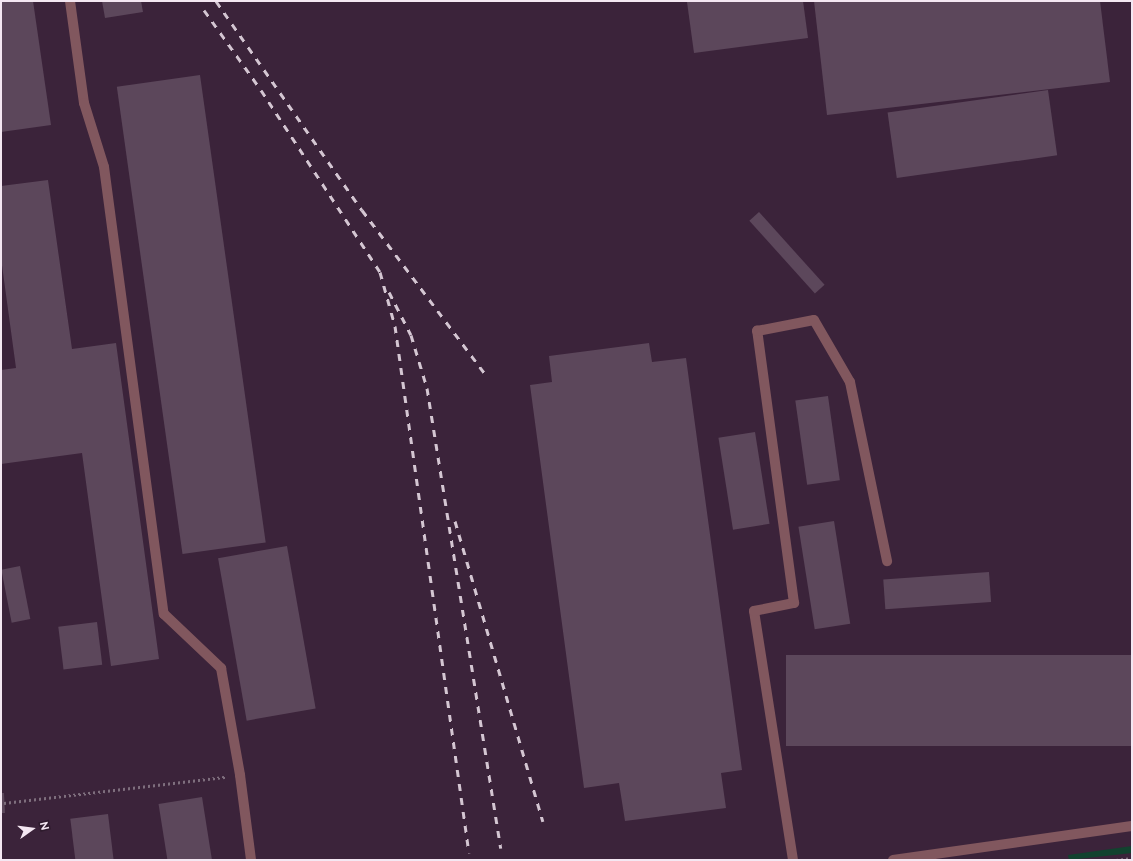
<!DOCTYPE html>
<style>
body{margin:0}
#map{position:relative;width:1133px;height:861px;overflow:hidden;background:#2e1b2d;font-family:Raleway,sans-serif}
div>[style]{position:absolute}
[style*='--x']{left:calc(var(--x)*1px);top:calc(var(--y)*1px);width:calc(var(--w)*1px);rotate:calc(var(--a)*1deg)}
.built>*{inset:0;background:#3b233a;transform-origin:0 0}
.green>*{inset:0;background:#12422f}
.building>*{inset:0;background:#5c475b;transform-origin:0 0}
.path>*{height:2.5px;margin-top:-1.25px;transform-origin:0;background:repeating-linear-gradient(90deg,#7e6e7d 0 2px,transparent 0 5px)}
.lane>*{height:10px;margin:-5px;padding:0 5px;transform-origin:5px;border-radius:5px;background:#81575e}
.rail>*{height:3px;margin-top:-1.5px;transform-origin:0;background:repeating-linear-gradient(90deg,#d4c6d2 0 7px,transparent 0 14px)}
span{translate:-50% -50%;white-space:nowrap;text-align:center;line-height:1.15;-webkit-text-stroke:3px #2e1b2d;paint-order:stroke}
.frame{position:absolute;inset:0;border:2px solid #f4e7f2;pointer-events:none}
.north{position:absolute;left:12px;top:809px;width:40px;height:40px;-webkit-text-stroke:3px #2e1b2d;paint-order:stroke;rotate:76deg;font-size:11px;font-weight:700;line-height:16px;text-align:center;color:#f4e7f2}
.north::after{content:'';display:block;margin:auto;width:14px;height:18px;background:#f4e7f2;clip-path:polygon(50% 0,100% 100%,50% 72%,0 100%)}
</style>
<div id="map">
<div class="built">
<i style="left:1px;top:1px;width:1131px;height:859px"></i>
</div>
<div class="green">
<i style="clip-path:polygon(1132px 846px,1132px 853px,1069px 860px,1068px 855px)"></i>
</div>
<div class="building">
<i style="clip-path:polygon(1px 1px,33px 1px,51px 125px,1px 132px)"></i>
<i style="clip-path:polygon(102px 1px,141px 1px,143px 12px,105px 18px)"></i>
<i style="clip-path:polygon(697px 1px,803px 1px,808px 38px,694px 53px,687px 2px)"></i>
<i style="clip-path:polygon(814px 1px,1100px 1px,1110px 82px,827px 115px)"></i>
<i style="left:200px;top:75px;width:472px;height:84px;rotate:82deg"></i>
<i style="left:1048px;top:90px;width:66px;height:162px;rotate:82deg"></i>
<i style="clip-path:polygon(48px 180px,72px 349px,116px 343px,159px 659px,111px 666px,82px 453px,1px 464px,1px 370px,16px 368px,1px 258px,1px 186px)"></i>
<i style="left:759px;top:212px;width:98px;height:13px;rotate:48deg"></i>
<i style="clip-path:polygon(649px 343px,652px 362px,686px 358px,742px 770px,721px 773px,726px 808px,625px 821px,619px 783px,584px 788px,530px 385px,552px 382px,549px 356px)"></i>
<i style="left:828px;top:396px;width:85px;height:33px;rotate:82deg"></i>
<i style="left:755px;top:432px;width:93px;height:37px;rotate:81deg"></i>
<i style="left:834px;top:521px;width:104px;height:36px;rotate:81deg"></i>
<i style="left:287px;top:546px;width:165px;height:70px;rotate:80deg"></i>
<i style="left:20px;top:566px;width:54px;height:19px;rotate:79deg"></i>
<i style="left:989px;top:572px;width:30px;height:106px;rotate:86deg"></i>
<i style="left:97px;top:622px;width:43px;height:39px;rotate:83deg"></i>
<i style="left:1132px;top:655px;width:91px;height:346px;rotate:90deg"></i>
<i style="clip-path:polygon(1px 793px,4px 793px,5px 813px,1px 813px)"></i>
<i style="left:202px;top:797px;width:64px;height:44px;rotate:81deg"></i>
<i style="left:108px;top:814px;width:46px;height:38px;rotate:83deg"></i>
</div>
<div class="path">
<i style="--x:4;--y:803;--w:224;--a:-6.7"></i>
<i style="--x:1116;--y:860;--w:16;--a:-7"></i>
</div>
<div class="lane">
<i style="--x:70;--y:1;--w:103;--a:82.2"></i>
<i style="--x:84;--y:103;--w:67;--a:72.6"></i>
<i style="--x:104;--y:167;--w:451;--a:82.4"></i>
<i style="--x:164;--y:614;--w:79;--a:43.5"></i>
<i style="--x:221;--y:668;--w:109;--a:79.9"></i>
<i style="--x:240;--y:775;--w:86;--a:82.6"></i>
<i style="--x:793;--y:860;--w:252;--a:-98.9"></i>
<i style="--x:754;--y:611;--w:41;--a:-11.3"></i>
<i style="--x:794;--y:603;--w:275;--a:-97.7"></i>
<i style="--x:757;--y:331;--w:58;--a:-10.9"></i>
<i style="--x:814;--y:320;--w:72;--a:59.9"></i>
<i style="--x:850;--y:382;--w:183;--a:78.3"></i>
<i style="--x:893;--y:860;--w:241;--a:-8.1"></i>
</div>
<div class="rail">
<i style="--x:216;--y:1;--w:255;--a:55.1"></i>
<i style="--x:362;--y:210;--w:205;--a:53.1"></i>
<i style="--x:204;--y:10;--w:98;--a:54.5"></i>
<i style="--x:261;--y:90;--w:217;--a:56.8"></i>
<i style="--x:380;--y:272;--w:56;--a:74.5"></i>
<i style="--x:395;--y:326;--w:532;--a:82.01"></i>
<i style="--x:389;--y:292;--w:48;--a:62.9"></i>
<i style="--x:411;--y:335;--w:55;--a:73.2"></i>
<i style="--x:427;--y:388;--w:466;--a:80.9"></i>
<i style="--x:455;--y:521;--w:313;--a:73.7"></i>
</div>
<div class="frame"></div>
<div class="north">N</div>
</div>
